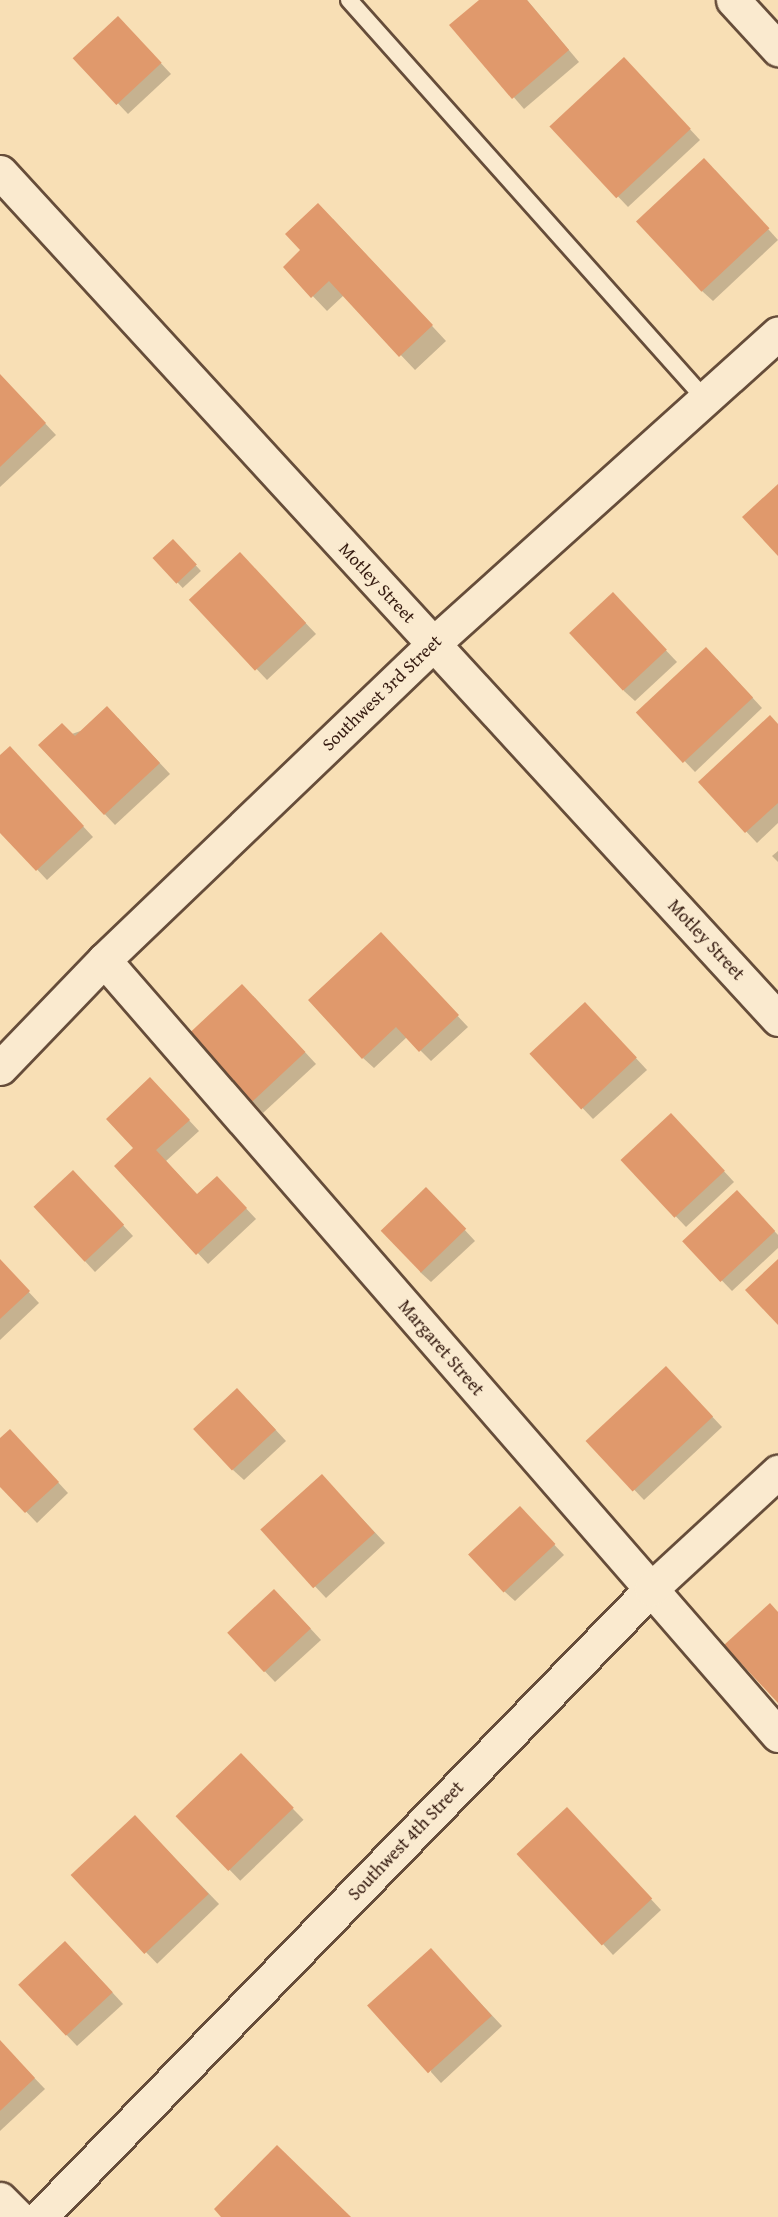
<!DOCTYPE html>
<style>
body{margin:0}
#map{position:relative;width:778px;height:2217px;overflow:hidden;background:#f8dfb5;font-family:"Gentium Book Plus",serif}
div>[style]{position:absolute}
[style*='--x']{left:calc(var(--x)*1px);top:calc(var(--y)*1px);width:calc(var(--w)*1px);rotate:calc(var(--a)*1deg)}
.shadow>*{inset:0;background:#0003;transform-origin:0 0}
.building>*{inset:0;background:#e0996c;transform-origin:0 0}
.roads{filter:drop-shadow(2px 0 #664d3a) drop-shadow(-2px 0 #664d3a) drop-shadow(0 2px #664d3a) drop-shadow(0 -2px #664d3a)}
.lane>*{height:16px;margin:-8px;padding:0 8px;transform-origin:8px;border-radius:8px;background:#faeacf}
.street>*{height:33px;margin:-16.5px;padding:0 16.5px;transform-origin:16.5px;border-radius:16.5px;background:#faeacf}
.secondary>*{height:33px;margin:-16.5px;padding:0 16.5px;transform-origin:16.5px;border-radius:16.5px;background:#faeacf}
span{translate:-50% -50%;white-space:nowrap;text-align:center;line-height:1.15;-webkit-text-stroke:4.5px #faeacf;paint-order:stroke}
.street-label{font-size:18px;color:#361c11}
</style>
<div id="map">
<div class="shadow">
<i style="clip-path:polygon(481px 0,527px 0,579px 62px,524px 109px,451px 25px)"></i>
<i style="clip-path:polygon(129px 29px,171px 74px,128px 114px,75px 58px)"></i>
<i style="clip-path:polygon(635px 70px,700px 140px,628px 207px,552px 127px)"></i>
<i style="clip-path:polygon(715px 170px,778px 240px,713px 301px,702px 291px)"></i>
<i style="clip-path:polygon(333px 219px,446px 341px,415px 370px,344px 295px,327px 311px,285px 267px)"></i>
<i style="clip-path:polygon(0 375px,56px 435px,0 487px)"></i>
<i style="left:173px;top:541px;width:41px;height:25px;rotate:47deg"></i>
<i style="clip-path:polygon(251px 565px,316px 634px,267px 680px,191px 600px)"></i>
<i style="clip-path:polygon(623px 605px,677px 662px,635px 701px,624px 691px)"></i>
<i style="clip-path:polygon(717px 659px,762px 708px,695px 772px,638px 712px)"></i>
<i style="clip-path:polygon(118px 718px,170px 774px,115px 825px,40px 745px)"></i>
<i style="clip-path:polygon(778px 725px,778px 823px,757px 843px,700px 782px)"></i>
<i style="clip-path:polygon(0 757px,20px 758px,93px 837px,47px 880px,0 830px)"></i>
<i style="clip-path:polygon(778px 851px,778px 862px,772px 856px)"></i>
<i style="clip-path:polygon(391px 945px,468px 1027px,431px 1061px,407px 1037px,374px 1068px,363px 1058px)"></i>
<i style="clip-path:polygon(253px 996px,316px 1064px,263px 1113px,253px 1102px)"></i>
<i style="clip-path:polygon(595px 1014px,647px 1070px,593px 1119px,531px 1054px)"></i>
<i style="clip-path:polygon(161px 1090px,199px 1131px,166px 1161px,198px 1196px,227px 1188px,256px 1219px,208px 1264px,116px 1166px,135px 1148px)"></i>
<i style="clip-path:polygon(682px 1126px,734px 1182px,686px 1227px,623px 1161px)"></i>
<i style="clip-path:polygon(83px 1182px,133px 1236px,95px 1272px,35px 1207px)"></i>
<i style="clip-path:polygon(437px 1200px,475px 1241px,431px 1282px,420px 1272px)"></i>
<i style="clip-path:polygon(747px 1202px,778px 1235px,778px 1248px,732px 1291px,684px 1241px)"></i>
<i style="clip-path:polygon(0 1261px,39px 1303px,0 1340px)"></i>
<i style="clip-path:polygon(676px 1378px,722px 1427px,644px 1500px,588px 1441px)"></i>
<i style="clip-path:polygon(248px 1400px,286px 1441px,244px 1480px,233px 1470px)"></i>
<i style="clip-path:polygon(0 1440px,20px 1441px,68px 1493px,37px 1523px,0 1484px)"></i>
<i style="clip-path:polygon(332px 1487px,385px 1543px,326px 1598px,263px 1531px)"></i>
<i style="clip-path:polygon(530px 1519px,564px 1555px,515px 1601px,504px 1591px)"></i>
<i style="clip-path:polygon(285px 1601px,321px 1640px,275px 1682px,229px 1633px)"></i>
<i style="left:241px;top:1755px;width:90px;height:88px;rotate:46deg"></i>
<i style="left:135px;top:1817px;width:121px;height:86px;rotate:46deg"></i>
<i style="clip-path:polygon(578px 1820px,661px 1910px,613px 1955px,603px 1944px)"></i>
<i style="clip-path:polygon(76px 1953px,123px 2004px,77px 2046px,20px 1985px)"></i>
<i style="clip-path:polygon(441px 1961px,502px 2026px,441px 2083px,431px 2072px)"></i>
<i style="clip-path:polygon(0 2042px,45px 2089px,0 2131px)"></i>
</div>
<div class="building">
<i style="clip-path:polygon(479px 0,527px 0,569px 50px,512px 99px,449px 25px)"></i>
<i style="left:118px;top:16px;width:64px;height:62px;rotate:47deg"></i>
<i style="left:624px;top:57px;width:98px;height:102px;rotate:47deg"></i>
<i style="left:704px;top:158px;width:96px;height:93px;rotate:47deg"></i>
<i style="clip-path:polygon(318px 203px,433px 325px,399px 357px,329px 281px,311px 298px,283px 267px,300px 250px,285px 234px)"></i>
<i style="clip-path:polygon(0 374px,46px 423px,0 467px)"></i>
<i style="clip-path:polygon(778px 484px,778px 556px,742px 517px)"></i>
<i style="left:173px;top:539px;width:35px;height:28px;rotate:47deg"></i>
<i style="left:240px;top:552px;width:97px;height:70px;rotate:47deg"></i>
<i style="left:613px;top:592px;width:79px;height:60px;rotate:47deg"></i>
<i style="left:706px;top:647px;width:69px;height:96px;rotate:47deg"></i>
<i style="clip-path:polygon(107px 706px,160px 763px,104px 815px,38px 745px,62px 723px,75px 736px)"></i>
<i style="clip-path:polygon(770px 715px,778px 724px,778px 803px,745px 833px,698px 782px)"></i>
<i style="clip-path:polygon(10px 746px,84px 826px,36px 871px,0 833px,0 755px)"></i>
<i style="clip-path:polygon(381px 932px,459px 1015px,419px 1052px,396px 1027px,362px 1059px,308px 1000px)"></i>
<i style="left:242px;top:984px;width:93px;height:75px;rotate:47deg"></i>
<i style="left:585px;top:1002px;width:76px;height:76px;rotate:47deg"></i>
<i style="clip-path:polygon(150px 1077px,190px 1120px,156px 1150px,197px 1194px,217px 1176px,247px 1208px,196px 1255px,114px 1166px,133px 1148px,106px 1119px)"></i>
<i style="left:671px;top:1113px;width:79px;height:69px;rotate:47deg"></i>
<i style="left:73px;top:1170px;width:75px;height:54px;rotate:47deg"></i>
<i style="left:426px;top:1187px;width:58px;height:63px;rotate:46deg"></i>
<i style="left:737px;top:1190px;width:56px;height:75px;rotate:47deg"></i>
<i style="clip-path:polygon(0 1259px,30px 1291px,0 1319px)"></i>
<i style="clip-path:polygon(778px 1259px,778px 1325px,745px 1290px)"></i>
<i style="left:666px;top:1366px;width:69px;height:110px;rotate:47deg"></i>
<i style="left:237px;top:1388px;width:57px;height:60px;rotate:47deg"></i>
<i style="clip-path:polygon(10px 1429px,59px 1482px,25px 1513px,0 1487px,0 1438px)"></i>
<i style="left:322px;top:1474px;width:79px;height:83px;rotate:48deg"></i>
<i style="left:520px;top:1506px;width:52px;height:71px;rotate:47deg"></i>
<i style="left:274px;top:1589px;width:54px;height:64px;rotate:47deg"></i>
<i style="clip-path:polygon(770px 1603px,778px 1612px,778px 1703px,724px 1645px)"></i>
<i style="left:241px;top:1753px;width:76px;height:91px;rotate:46deg"></i>
<i style="left:567px;top:1807px;width:125px;height:69px;rotate:47deg"></i>
<i style="left:135px;top:1815px;width:108px;height:88px;rotate:47deg"></i>
<i style="left:65px;top:1941px;width:70px;height:64px;rotate:47deg"></i>
<i style="left:431px;top:1948px;width:91px;height:86px;rotate:48deg"></i>
<i style="clip-path:polygon(0 2040px,35px 2078px,0 2111px)"></i>
<i style="clip-path:polygon(277px 2145px,351px 2217px,221px 2217px,214px 2209px)"></i>
</div>
<div class="roads">
<div class="lane">
<i style="--x:349;--y:0;--w:535;--a:48.26"></i>
</div>
<div class="street">
<i style="--x:733;--y:0;--w:67;--a:47.4"></i>
<i style="--x:0;--y:172;--w:1150;--a:47.43"></i>
<i style="--x:104;--y:960;--w:1027;--a:48.99"></i>
<i style="--x:0;--y:2199;--w:25;--a:45"></i>
<i style="--x:40;--y:2217;--w:876;--a:-45.79"></i>
<i style="--x:651;--y:1589;--w:173;--a:-42.7"></i>
</div>
<div class="secondary">
<i style="--x:0;--y:1068;--w:150;--a:-46.1"></i>
<i style="--x:104;--y:960;--w:456;--a:-43.8"></i>
<i style="--x:433;--y:644;--w:464;--a:-42"></i>
</div>
</div>
<div class="street-label">
<span style="left:377px;top:583px;rotate:47deg">Motley Street</span>
<span style="left:382px;top:693px;rotate:-44deg">Southwest 3rd Street</span>
<span style="left:706px;top:940px;rotate:47deg">Motley Street</span>
<span style="left:441px;top:1348px;rotate:49deg">Margaret Street</span>
<span style="left:406px;top:1841px;rotate:-46deg">Southwest 4th Street</span>
</div>
</div>
